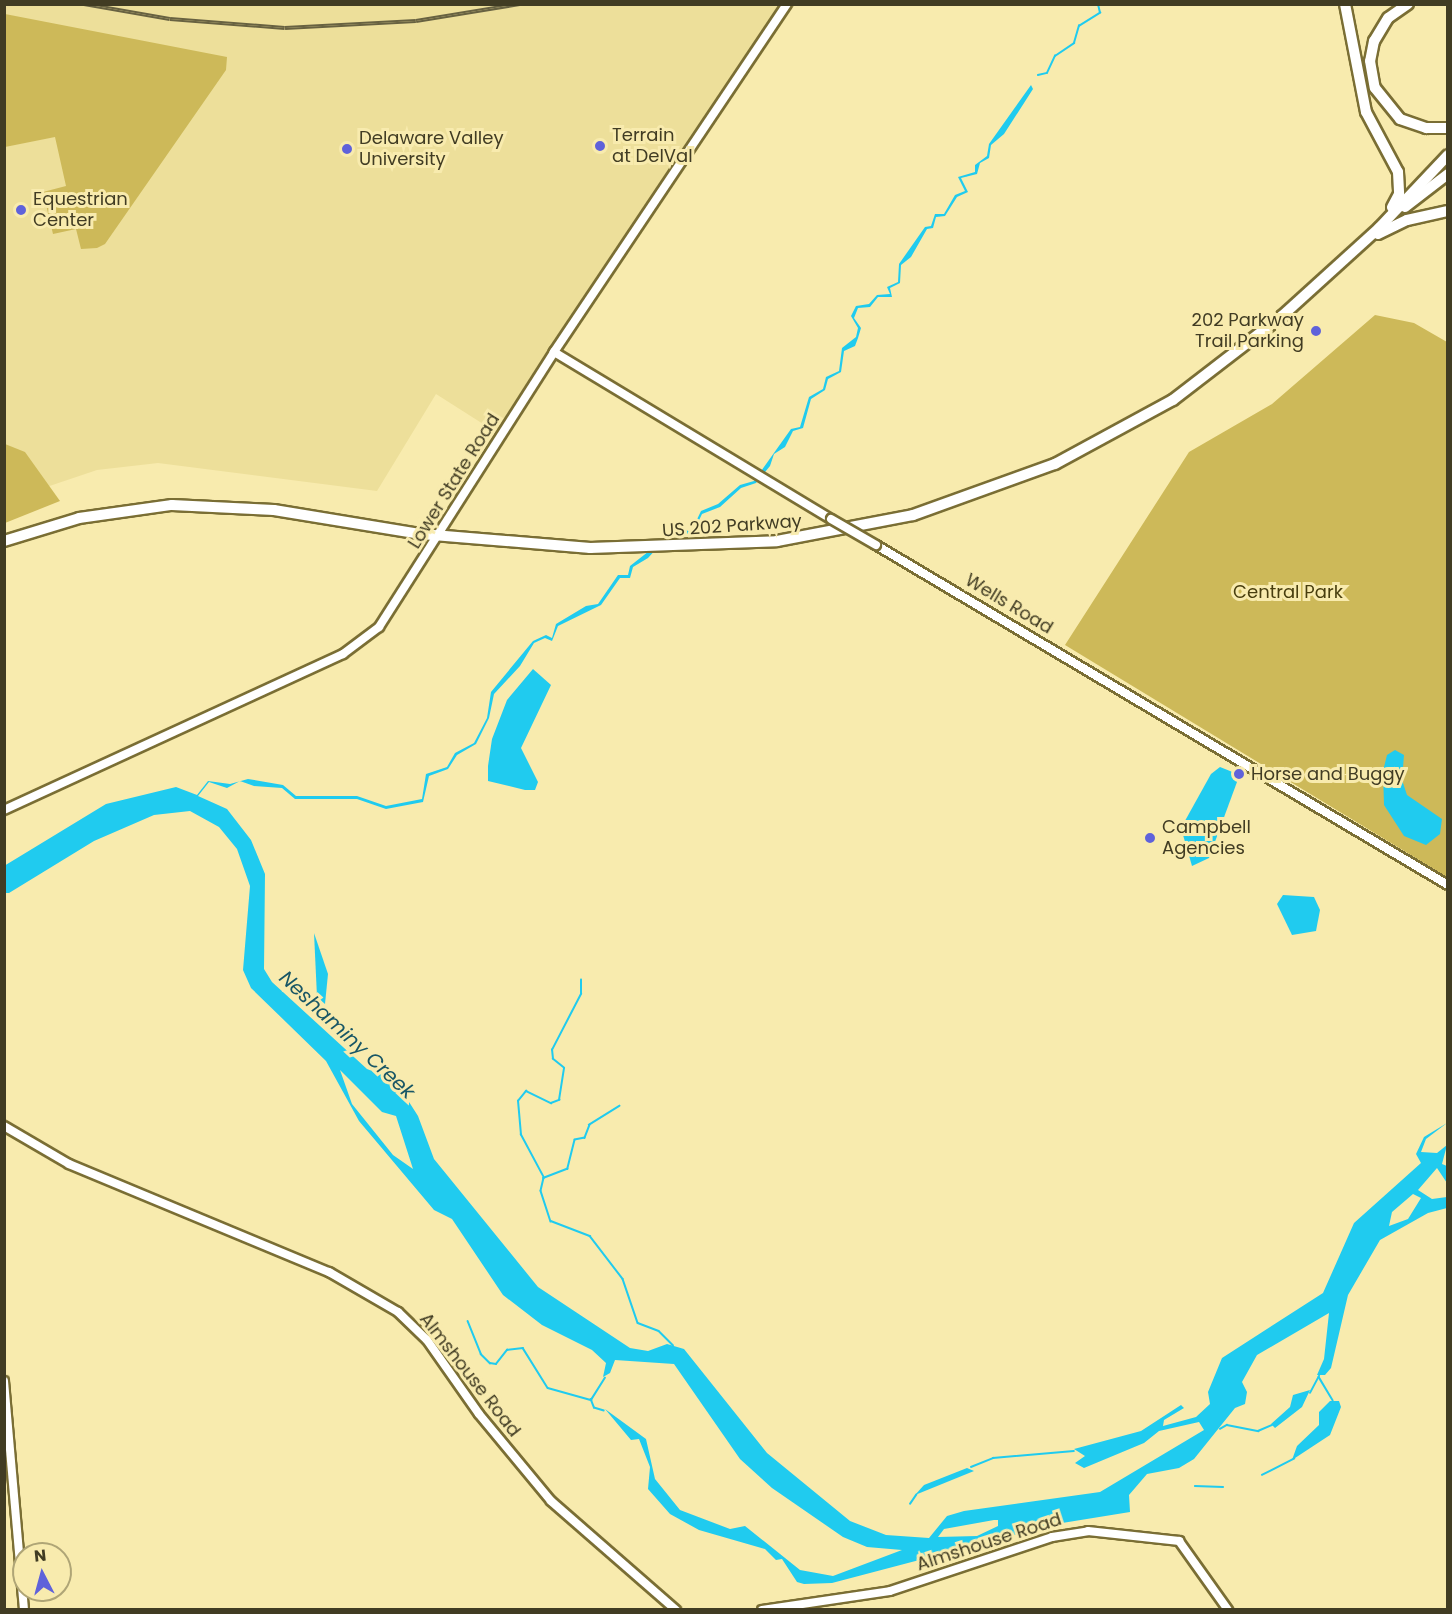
<!DOCTYPE html>
<style>
body{margin:0}
#map{position:relative;width:1452px;height:1614px;overflow:hidden;background:#f8ebae;font-family:Poppins,sans-serif}
div>[style]{position:absolute}
[style*='--x']{left:calc(var(--x)*1px);top:calc(var(--y)*1px);width:calc(var(--w)*1px);rotate:calc(var(--a)*1deg)}
.built>*{inset:0;background:#eddf9a}
.green>*{inset:0;background:#cdb959}
.water>*{inset:0;background:#20cbef}
.stream>*{height:1.5px;margin:-0.75px;padding:0 0.75px;transform-origin:0.75px;border-radius:0.75px;background:#20cbef}
.roads{filter:drop-shadow(2px 0 #7a6e34) drop-shadow(-2px 0 #7a6e34) drop-shadow(0 2px #7a6e34) drop-shadow(0 -2px #7a6e34)}
.secondary>*{height:8px;margin:-4px;padding:0 4px;transform-origin:4px;border-radius:4px;background:#fff}
.highway>*{height:10px;margin:-5px;padding:0 5px;transform-origin:5px;border-radius:5px;background:#fff}
.rail>*{height:4px;margin-top:-2px;transform-origin:0;background:repeating-linear-gradient(90deg,#f8ebae 0 4.5px,#686241 0 9px);box-sizing:border-box;border-block:2px solid #686241}
.bridges{filter:drop-shadow(2px 0 #7a6e34) drop-shadow(-2px 0 #7a6e34) drop-shadow(0 2px #7a6e34) drop-shadow(0 -2px #7a6e34)}
.secondary-bridge>*{height:8px;margin:-4px;padding:0 4px;transform-origin:4px;border-radius:4px;background:#fff}
.dots>*{width:16px;height:16px;translate:-50% -50%;box-sizing:border-box;border:3px solid #f8ebae;border-radius:50%}
span{translate:-50% -50%;white-space:nowrap;text-align:center;line-height:1.15;-webkit-text-stroke:6px #f8ebae;paint-order:stroke}
.poi-label{font-size:18px;color:#413c23}
.left{translate:0 -50%;text-align:left}
.right{translate:-100% -50%;text-align:right}
.street-label{font-size:18px;color:#413c23}
.park-label{font-size:18px;color:#483e0e}
.water-label{font-size:20px;color:#185665;font-style:italic}
.frame{position:absolute;inset:0;border:6px solid #413c23;pointer-events:none}
.north{position:absolute;left:12px;top:1542px;width:60px;height:60px;box-sizing:border-box;background:#f8ebae;border:2px solid #afa576;border-radius:50%;rotate:354deg;font-size:16px;font-weight:700;line-height:24px;text-align:center;color:#413c23}
.north::after{content:'';display:block;margin:auto;width:21px;height:27px;background:#5f62da;clip-path:polygon(50% 0,100% 100%,50% 72%,0 100%)}
</style>
<div id="map">
<div class="built">
<i style="clip-path:polygon(5px 5px,787px 5px,502px 436px,436px 394px,377px 491px,158px 463px,97px 470px,5px 501px)"></i>
</div>
<div class="green">
<i style="clip-path:polygon(5px 14px,227px 57px,226px 70px,105px 244px,97px 248px,81px 249px,76px 229px,53px 234px,43px 192px,66px 186px,55px 137px,5px 147px)"></i>
<i style="clip-path:polygon(1375px 315px,1414px 323px,1447px 342px,1447px 877px,1065px 645px,1189px 452px,1272px 404px)"></i>
<i style="clip-path:polygon(5px 444px,25px 452px,60px 501px,5px 523px)"></i>
</div>
<div class="water">
<i style="clip-path:polygon(evenodd,1031px 85px,1033px 89px,1004px 134px,991px 145px,989px 158px,980px 163px,977px 174px,961px 178px,968px 192px,957px 197px,945px 216px,936px 217px,933px 228px,927px 229px,911px 257px,901px 265px,900px 283px,890px 288px,892px 297px,878px 297px,870px 307px,858px 308px,854px 318px,861px 328px,858px 338px,855px 346px,844px 351px,841px 372px,828px 379px,825px 390px,811px 399px,803px 428px,793px 431px,785px 447px,774px 454px,770px 466px,756px 483px,741px 488px,720px 507px,702px 514px,692px 535px,683px 532px,674px 545px,659px 546px,648px 558px,633px 567px,630px 578px,620px 578px,601px 605px,558px 626px,552px 641px,545px 638px,534px 643px,520px 666px,494px 694px,489px 718px,476px 744px,457px 755px,448px 769px,429px 776px,423px 802px,386px 809px,357px 799px,295px 799px,282px 788px,254px 786px,240px 781px,227px 788px,209px 782px,198px 796px,227px 809px,251px 840px,265px 874px,264px 969px,272px 982px,367px 1069px,395px 1080px,418px 1116px,434px 1159px,538px 1287px,630px 1348px,648px 1351px,667px 1344px,684px 1349px,767px 1453px,850px 1521px,886px 1535px,929px 1538px,947px 1516px,964px 1511px,1100px 1492px,1204px 1430px,1199px 1422px,1159px 1431px,1144px 1443px,1084px 1468px,1075px 1463px,1085px 1456px,1074px 1449px,1141px 1431px,1181px 1405px,1184px 1408px,1164px 1420px,1163px 1426px,1196px 1417px,1210px 1404px,1208px 1392px,1222px 1358px,1323px 1293px,1354px 1223px,1421px 1163px,1416px 1154px,1424px 1137px,1447px 1123px,1426px 1139px,1421px 1152px,1437px 1153px,1447px 1145px,1442px 1164px,1447px 1166px,1447px 1183px,1437px 1168px,1418px 1190px,1432px 1199px,1447px 1197px,1447px 1208px,1428px 1213px,1380px 1240px,1348px 1295px,1331px 1368px,1325px 1375px,1317px 1375px,1324px 1359px,1329px 1313px,1257px 1355px,1242px 1382px,1247px 1392px,1245px 1404px,1235px 1408px,1194px 1459px,1179px 1468px,1147px 1474px,1129px 1495px,1130px 1512px,1056px 1524px,832px 1583px,804px 1584px,797px 1582px,782px 1559px,776px 1560px,765px 1549px,699px 1530px,670px 1514px,648px 1489px,650px 1467px,639px 1439px,631px 1440px,605px 1409px,646px 1439px,655px 1479px,680px 1510px,730px 1529px,745px 1526px,800px 1570px,833px 1576px,902px 1550px,867px 1547px,843px 1537px,772px 1488px,740px 1459px,674px 1364px,615px 1360px,610px 1373px,603px 1377px,606px 1363px,592px 1350px,542px 1325px,503px 1295px,452px 1219px,434px 1210px,359px 1121px,326px 1061px,251px 988px,243px 970px,250px 886px,237px 849px,219px 827px,190px 811px,154px 815px,94px 841px,9px 893px,5px 893px,4px 866px,106px 804px,176px 787px,197px 795px,208px 781px,230px 784px,248px 779px,283px 785px,296px 796px,357px 796px,386px 806px,422px 799px,426px 774px,447px 767px,455px 753px,474px 743px,487px 718px,491px 692px,533px 641px,546px 635px,552px 638px,556px 624px,586px 606px,598px 604px,618px 575px,628px 575px,630px 566px,658px 544px,673px 542px,683px 529px,691px 532px,701px 511px,718px 504px,740px 485px,754px 481px,791px 429px,800px 427px,809px 397px,823px 389px,826px 377px,839px 371px,842px 348px,856px 337px,858px 328px,851px 316px,856px 306px,869px 304px,877px 295px,890px 294px,887px 287px,898px 282px,899px 264px,925px 227px,931px 226px,935px 214px,944px 214px,955px 195px,965px 191px,958px 177px,975px 172px,975px 165px,987px 156px,989px 144px,1031px 85px,340px 1070px,382px 1112px,396px 1116px,413px 1169px,393px 1155px,352px 1104px,340px 1070px,1031px 85px,1413px 1194px,1421px 1198px,1408px 1219px,1389px 1226px,1392px 1212px,1413px 1194px,1031px 85px,994px 1520px,998px 1520px,998px 1526px,977px 1536px,938px 1537px,944px 1529px,994px 1520px)"></i>
<i style="clip-path:polygon(533px 669px,551px 685px,521px 748px,538px 782px,535px 790px,525px 790px,488px 781px,488px 766px,492px 739px,507px 700px)"></i>
<i style="clip-path:polygon(1395px 750px,1404px 755px,1402px 780px,1407px 795px,1442px 819px,1440px 834px,1426px 845px,1404px 836px,1384px 805px,1383px 771px,1387px 755px)"></i>
<i style="clip-path:polygon(1220px 767px,1235px 773px,1237px 782px,1209px 858px,1192px 866px,1181px 828px,1211px 774px)"></i>
<i style="clip-path:polygon(1283px 895px,1314px 897px,1320px 910px,1316px 931px,1292px 935px,1277px 904px)"></i>
<i style="clip-path:polygon(314px 933px,328px 974px,325px 1004px,317px 997px)"></i>
<i style="clip-path:polygon(1310px 1390px,1302px 1407px,1275px 1428px,1271px 1424px,1290px 1407px,1293px 1395px)"></i>
<i style="clip-path:polygon(1330px 1401px,1339px 1401px,1341px 1407px,1330px 1435px,1292px 1460px,1297px 1446px,1319px 1425px,1319px 1412px)"></i>
<i style="clip-path:polygon(967px 1468px,974px 1471px,915px 1495px,924px 1485px)"></i>
</div>
<div class="stream">
<i style="--x:1038;--y:75;--w:9;--a:-13"></i>
<i style="--x:1047;--y:73;--w:19;--a:-65"></i>
<i style="--x:1055;--y:56;--w:23;--a:-34"></i>
<i style="--x:1074;--y:43;--w:18;--a:-74"></i>
<i style="--x:1079;--y:26;--w:25;--a:-32"></i>
<i style="--x:1100;--y:13;--w:9;--a:-103"></i>
<i style="--x:620;--y:1106;--w:36;--a:148"></i>
<i style="--x:590;--y:1125;--w:14;--a:111"></i>
<i style="--x:585;--y:1138;--w:10;--a:169"></i>
<i style="--x:575;--y:1140;--w:30;--a:104"></i>
<i style="--x:568;--y:1169;--w:26;--a:159"></i>
<i style="--x:544;--y:1178;--w:13;--a:103"></i>
<i style="--x:541;--y:1191;--w:32;--a:72"></i>
<i style="--x:551;--y:1221;--w:42;--a:21"></i>
<i style="--x:590;--y:1236;--w:54;--a:52.5"></i>
<i style="--x:623;--y:1279;--w:46;--a:71.2"></i>
<i style="--x:638;--y:1323;--w:22;--a:21"></i>
<i style="--x:659;--y:1331;--w:20;--a:45"></i>
<i style="--x:544;--y:1178;--w:49;--a:-118.1"></i>
<i style="--x:521;--y:1135;--w:34;--a:-95"></i>
<i style="--x:518;--y:1101;--w:13;--a:-51"></i>
<i style="--x:526;--y:1091;--w:28;--a:26"></i>
<i style="--x:551;--y:1103;--w:9;--a:-21"></i>
<i style="--x:559;--y:1100;--w:32;--a:-81"></i>
<i style="--x:564;--y:1068;--w:14;--a:-141"></i>
<i style="--x:553;--y:1059;--w:9;--a:-96"></i>
<i style="--x:552;--y:1050;--w:63;--a:-62.6"></i>
<i style="--x:581;--y:994;--w:14;--a:-90"></i>
<i style="--x:468;--y:1321;--w:35;--a:68"></i>
<i style="--x:481;--y:1354;--w:13;--a:45"></i>
<i style="--x:490;--y:1363;--w:6;--a:9"></i>
<i style="--x:496;--y:1364;--w:18;--a:-52"></i>
<i style="--x:507;--y:1350;--w:16;--a:-7"></i>
<i style="--x:523;--y:1348;--w:47;--a:58"></i>
<i style="--x:548;--y:1388;--w:45;--a:15.6"></i>
<i style="--x:1319;--y:1377;--w:27;--a:59"></i>
<i style="--x:1310;--y:1393;--w:19;--a:-62"></i>
<i style="--x:604;--y:1411;--w:10;--a:-163"></i>
<i style="--x:594;--y:1408;--w:9;--a:-111"></i>
<i style="--x:591;--y:1400;--w:26;--a:-58"></i>
<i style="--x:1220;--y:1429;--w:8;--a:-30"></i>
<i style="--x:1227;--y:1425;--w:32;--a:11"></i>
<i style="--x:1258;--y:1431;--w:15;--a:-23"></i>
<i style="--x:971;--y:1467;--w:24;--a:-22"></i>
<i style="--x:993;--y:1458;--w:81;--a:-4.9"></i>
<i style="--x:1262;--y:1475;--w:36;--a:-27"></i>
<i style="--x:1195;--y:1486;--w:28;--a:2"></i>
<i style="--x:910;--y:1504;--w:11;--a:-56"></i>
</div>
<div class="roads">
<div class="secondary">
<i style="--x:554;--y:352;--w:323;--a:31.1"></i>
<i style="--x:876;--y:545;--w:665;--a:30.73"></i>
<i style="--x:4;--y:810;--w:373;--a:-24.7"></i>
<i style="--x:343;--y:654;--w:45;--a:-36.9"></i>
<i style="--x:379;--y:627;--w:326;--a:-57.5"></i>
<i style="--x:554;--y:352;--w:419;--a:-56.2"></i>
<i style="--x:4;--y:1126;--w:75;--a:30.3"></i>
<i style="--x:69;--y:1164;--w:282;--a:22.6"></i>
<i style="--x:329;--y:1272;--w:80;--a:30.1"></i>
<i style="--x:398;--y:1312;--w:40;--a:44"></i>
<i style="--x:427;--y:1340;--w:90;--a:54.9"></i>
<i style="--x:479;--y:1414;--w:113;--a:50.4"></i>
<i style="--x:551;--y:1501;--w:166;--a:41.1"></i>
<i style="--x:4;--y:1381;--w:230;--a:85"></i>
<i style="--x:762;--y:1610;--w:129;--a:-8.4"></i>
<i style="--x:890;--y:1591;--w:171;--a:-18.4"></i>
<i style="--x:1052;--y:1537;--w:36;--a:-9"></i>
<i style="--x:1088;--y:1531;--w:92;--a:6.3"></i>
<i style="--x:1179;--y:1541;--w:85;--a:54.6"></i>
</div>
<div class="highway">
<i style="--x:1345;--y:4;--w:110;--a:79"></i>
<i style="--x:1366;--y:112;--w:68;--a:61.9"></i>
<i style="--x:1398;--y:172;--w:22;--a:87"></i>
<i style="--x:1399;--y:194;--w:15;--a:118"></i>
<i style="--x:1408;--y:4;--w:24;--a:145"></i>
<i style="--x:1388;--y:18;--w:27;--a:121"></i>
<i style="--x:1374;--y:41;--w:20;--a:101"></i>
<i style="--x:1370;--y:61;--w:27;--a:80"></i>
<i style="--x:1375;--y:88;--w:40;--a:51"></i>
<i style="--x:1400;--y:119;--w:28;--a:19"></i>
<i style="--x:1426;--y:128;--w:22;--a:0"></i>
<i style="--x:1405;--y:207;--w:54;--a:-37.5"></i>
<i style="--x:1378;--y:234;--w:32;--a:-26"></i>
<i style="--x:1407;--y:220;--w:42;--a:-12.4"></i>
<i style="--x:4;--y:541;--w:78;--a:-17"></i>
<i style="--x:79;--y:518;--w:94;--a:-8"></i>
<i style="--x:172;--y:505;--w:102;--a:2.8"></i>
<i style="--x:274;--y:510;--w:149;--a:9.3"></i>
<i style="--x:421;--y:534;--w:170;--a:4.7"></i>
<i style="--x:590;--y:548;--w:187;--a:-2.1"></i>
<i style="--x:777;--y:541;--w:138;--a:-10.8"></i>
<i style="--x:913;--y:515;--w:151;--a:-19.8"></i>
<i style="--x:1055;--y:464;--w:134;--a:-28.5"></i>
<i style="--x:1173;--y:400;--w:138;--a:-37.6"></i>
<i style="--x:1282;--y:316;--w:131;--a:-42.2"></i>
<i style="--x:1379;--y:228;--w:100;--a:-46.6"></i>
</div>
</div>
<div class="rail">
<i style="--x:84;--y:4;--w:87;--a:9.9"></i>
<i style="--x:170;--y:19;--w:115;--a:4.5"></i>
<i style="--x:285;--y:28;--w:131;--a:-3.1"></i>
<i style="--x:416;--y:21;--w:105;--a:-9.3"></i>
</div>
<div class="bridges">
<div class="secondary-bridge">
<i style="--x:831;--y:519;--w:52;--a:30"></i>
</div>
</div>
<div class="dots">
<i style="left:600px;top:146px;background:#5f62da"></i>
<i style="left:347px;top:149px;background:#5f62da"></i>
<i style="left:21px;top:210px;background:#5f62da"></i>
<i style="left:1316px;top:331px;background:#5f62da"></i>
<i style="left:1239px;top:774px;background:#5f62da"></i>
<i style="left:1150px;top:838px;background:#5f62da"></i>
</div>
<div class="poi-label">
<span class="left" style="left:612px;top:146px">Terrain<br>at DelVal</span>
<span class="left" style="left:359px;top:149px">Delaware Valley<br>University</span>
<span class="left" style="left:33px;top:210px">Equestrian<br>Center</span>
<span class="right" style="left:1304px;top:331px">202 Parkway<br>Trail Parking</span>
<span class="left" style="left:1251px;top:774px">Horse and Buggy</span>
<span class="left" style="left:1162px;top:838px">Campbell<br>Agencies</span>
</div>
<div class="street-label">
<span style="left:454px;top:481px;rotate:-58deg">Lower State Road</span>
<span style="left:732px;top:526px;rotate:-4deg">US 202 Parkway</span>
<span style="left:1009px;top:604px;rotate:31deg">Wells Road</span>
<span style="left:470px;top:1375px;rotate:52deg">Almshouse Road</span>
<span style="left:989px;top:1542px;rotate:-18deg">Almshouse Road</span>
</div>
<div class="park-label">
<span style="left:1288px;top:592px">Central Park</span>
</div>
<div class="water-label">
<span style="left:347px;top:1035px;rotate:43deg">Neshaminy Creek</span>
</div>
<div class="frame"></div>
<div class="north">N</div>
</div>
